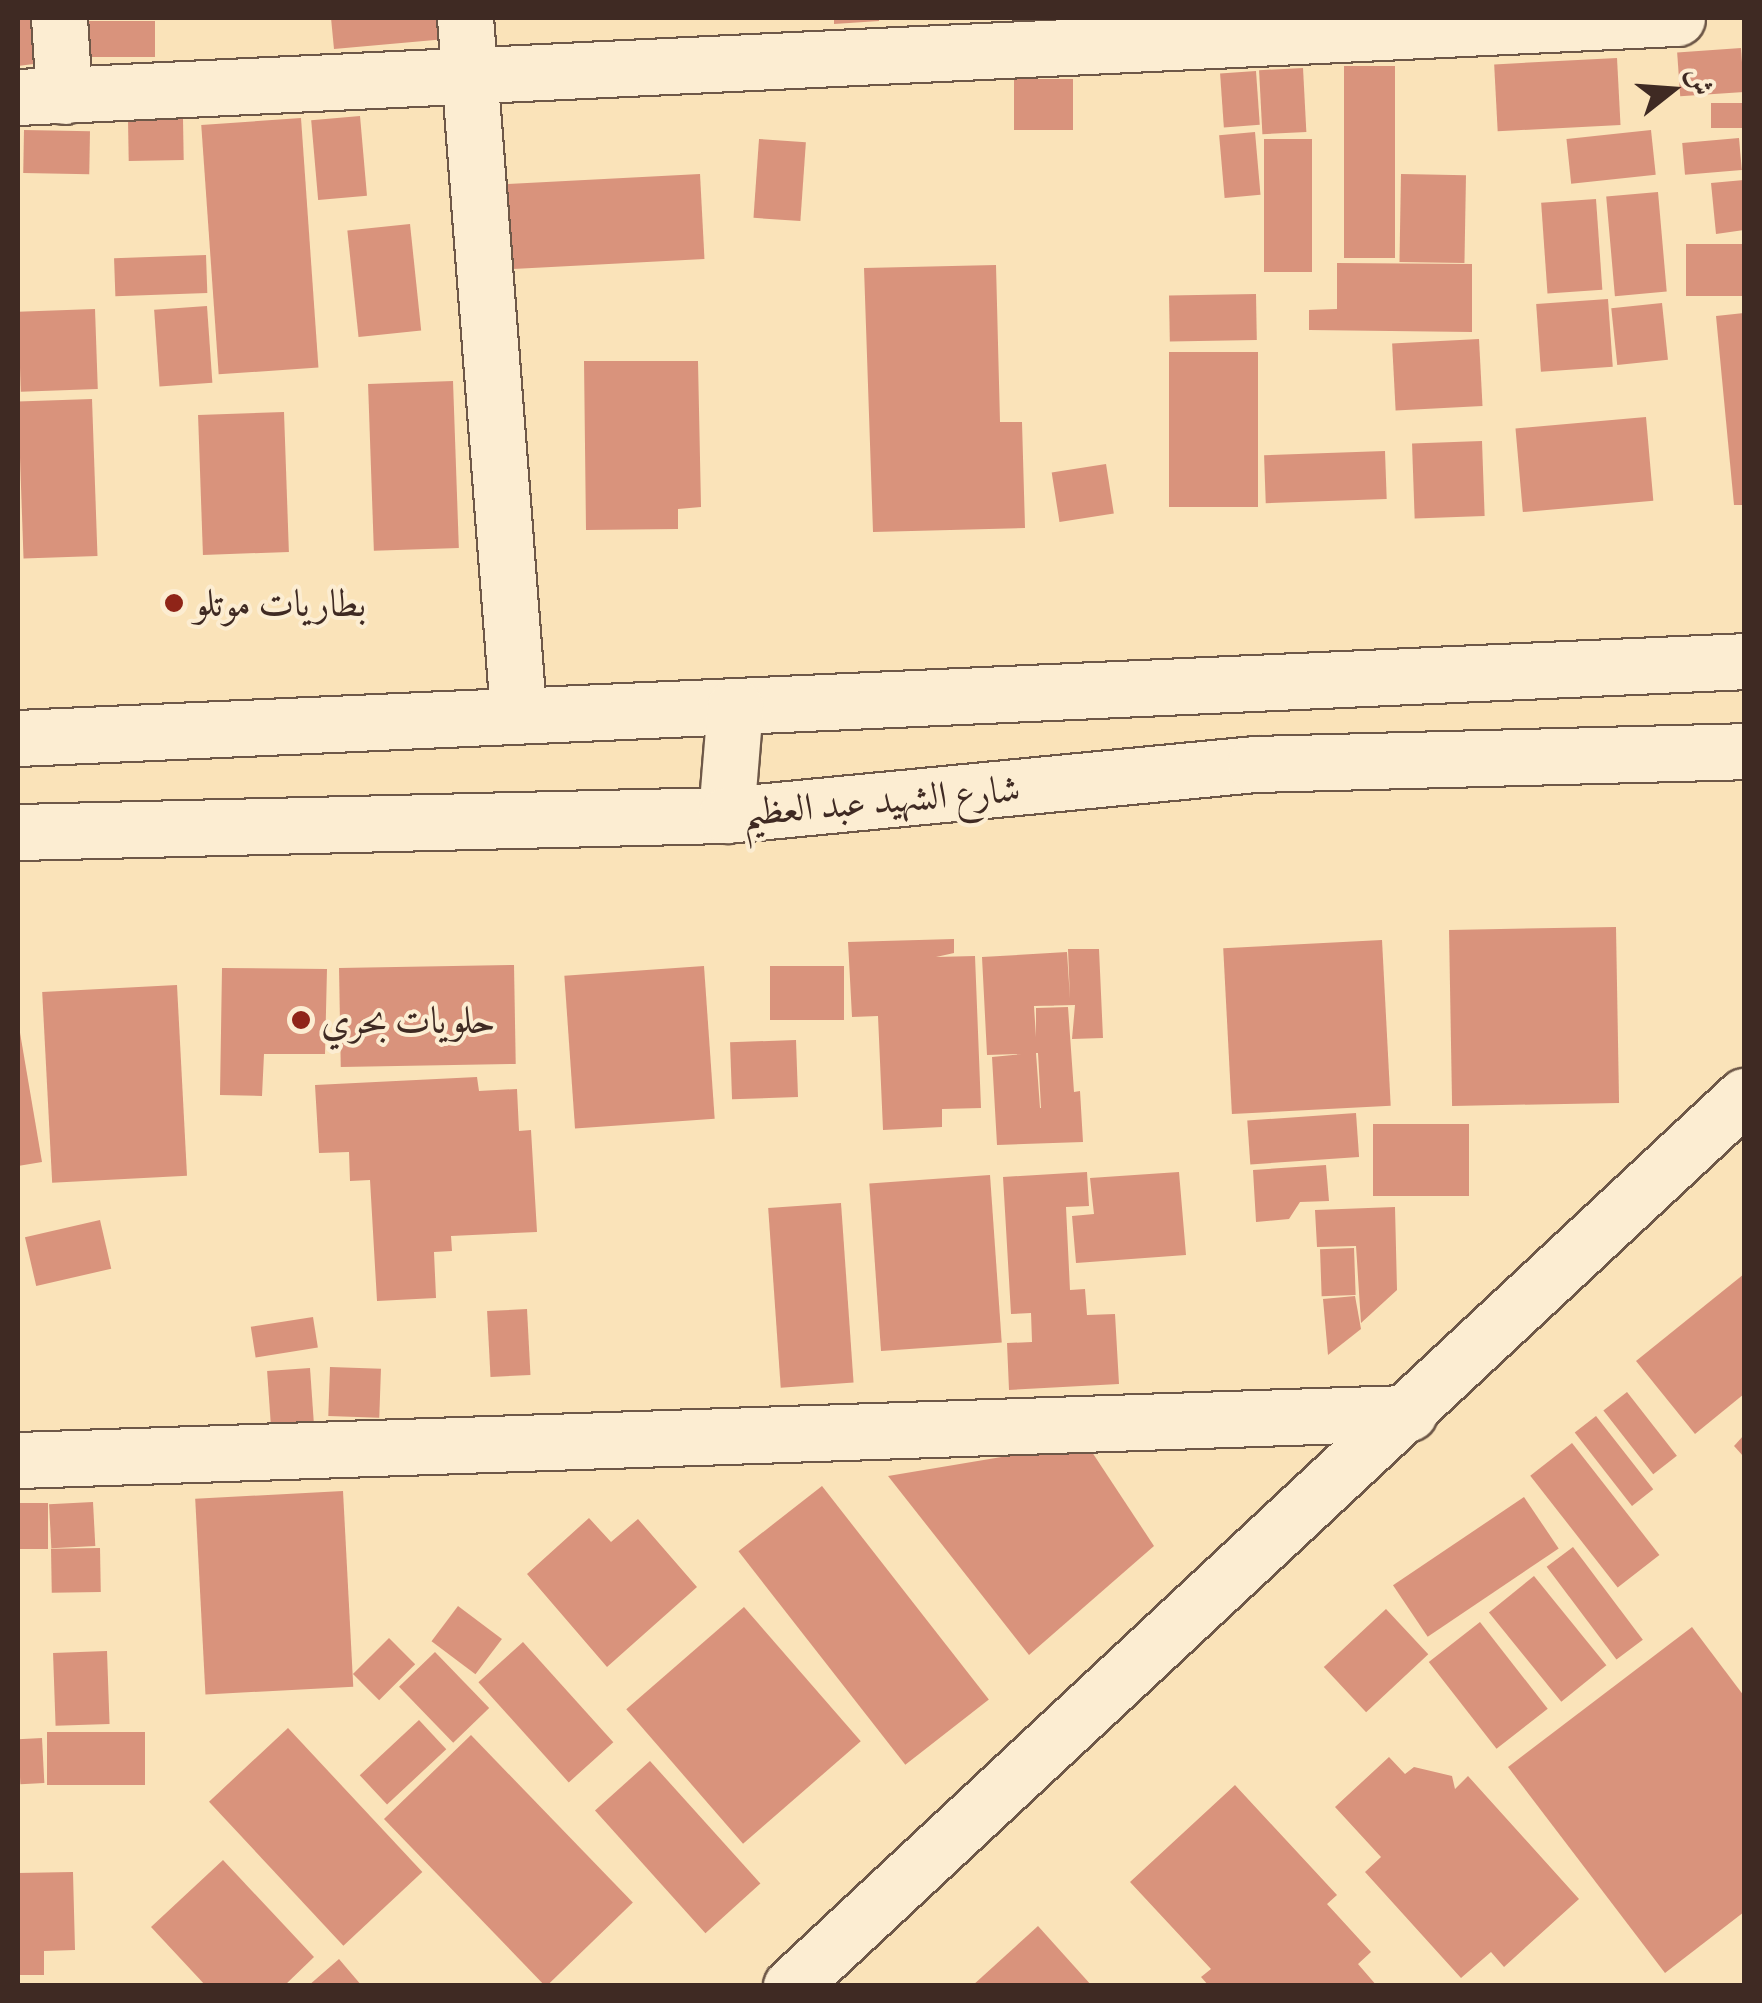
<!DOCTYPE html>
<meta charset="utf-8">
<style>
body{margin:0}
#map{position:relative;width:1762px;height:2003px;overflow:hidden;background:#fae3b9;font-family:"EB Garamond",Amiri,serif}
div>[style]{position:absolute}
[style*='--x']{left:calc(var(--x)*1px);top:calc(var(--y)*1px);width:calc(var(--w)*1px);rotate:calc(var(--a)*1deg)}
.building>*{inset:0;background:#d9937c;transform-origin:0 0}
.roads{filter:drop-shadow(2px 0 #6e5848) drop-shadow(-2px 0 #6e5848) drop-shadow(0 2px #6e5848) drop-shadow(0 -2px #6e5848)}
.minor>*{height:55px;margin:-27.5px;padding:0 27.5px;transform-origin:27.5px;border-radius:27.5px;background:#fcedd2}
.secondary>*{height:55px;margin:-27.5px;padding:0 27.5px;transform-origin:27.5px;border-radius:27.5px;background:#fcedd2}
.dots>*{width:28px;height:28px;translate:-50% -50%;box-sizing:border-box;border:5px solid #fcedd2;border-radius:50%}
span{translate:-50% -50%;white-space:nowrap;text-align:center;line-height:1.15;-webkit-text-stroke:8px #fcedd2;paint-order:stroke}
.poi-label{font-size:38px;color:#3f2a23}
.left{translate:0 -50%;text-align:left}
.street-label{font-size:38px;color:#3f2a23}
.frame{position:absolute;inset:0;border:20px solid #3f2a23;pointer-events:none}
.north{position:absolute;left:1622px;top:40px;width:100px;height:100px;-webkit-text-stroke:8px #fcedd2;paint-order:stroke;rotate:73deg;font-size:28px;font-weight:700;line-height:40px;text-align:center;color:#3f2a23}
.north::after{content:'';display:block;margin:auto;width:35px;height:45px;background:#3f2a23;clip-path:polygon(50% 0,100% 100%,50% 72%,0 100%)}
</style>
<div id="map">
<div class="building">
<i style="clip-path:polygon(18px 18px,37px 18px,41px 63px,18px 66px)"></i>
<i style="clip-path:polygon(331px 18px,444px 18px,446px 39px,334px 49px)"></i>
<i style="clip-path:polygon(834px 18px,879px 18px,879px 21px,834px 24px)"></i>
<i style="left:155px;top:21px;width:36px;height:68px;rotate:90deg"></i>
<i style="left:1741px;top:48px;width:44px;height:64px;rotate:86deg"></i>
<i style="left:1617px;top:58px;width:67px;height:123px;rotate:87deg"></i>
<i style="left:1344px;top:66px;width:51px;height:192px"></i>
<i style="left:1303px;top:68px;width:64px;height:44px;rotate:87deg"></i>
<i style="left:1256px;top:71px;width:54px;height:36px;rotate:86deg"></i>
<i style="left:1014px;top:79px;width:59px;height:51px"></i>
<i style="left:1744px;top:103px;width:25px;height:33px;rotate:90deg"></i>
<i style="left:360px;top:116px;width:80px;height:49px;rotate:85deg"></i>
<i style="left:301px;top:118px;width:250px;height:100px;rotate:86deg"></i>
<i style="left:183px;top:119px;width:41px;height:55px;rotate:89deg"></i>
<i style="left:24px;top:130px;width:66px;height:43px;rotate:1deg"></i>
<i style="left:1651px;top:130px;width:45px;height:85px;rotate:84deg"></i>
<i style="left:1255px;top:132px;width:63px;height:36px;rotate:85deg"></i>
<i style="left:1739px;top:138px;width:32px;height:57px;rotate:85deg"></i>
<i style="left:759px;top:139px;width:47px;height:79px;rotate:4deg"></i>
<i style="left:1264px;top:139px;width:48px;height:133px"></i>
<i style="left:700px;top:174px;width:85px;height:202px;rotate:87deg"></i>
<i style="left:1401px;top:174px;width:65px;height:88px;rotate:1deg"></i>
<i style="clip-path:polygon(1744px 180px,1744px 230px,1716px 234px,1711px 183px)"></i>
<i style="left:1658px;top:192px;width:100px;height:52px;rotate:85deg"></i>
<i style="left:1596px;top:199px;width:91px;height:55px;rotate:86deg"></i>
<i style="left:410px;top:224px;width:107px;height:63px;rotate:84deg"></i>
<i style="left:1744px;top:244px;width:52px;height:58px;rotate:90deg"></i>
<i style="left:206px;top:255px;width:38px;height:92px;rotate:88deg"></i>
<i style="clip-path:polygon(1337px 263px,1472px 264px,1472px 332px,1309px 330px,1309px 310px,1337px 309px)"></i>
<i style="clip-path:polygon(996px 265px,1000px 422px,1022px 422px,1025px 528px,873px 532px,864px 268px)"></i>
<i style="left:1256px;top:294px;width:46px;height:87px;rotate:89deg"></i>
<i style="left:1608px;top:299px;width:68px;height:72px;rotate:86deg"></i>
<i style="left:1662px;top:303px;width:57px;height:51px;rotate:84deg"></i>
<i style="left:207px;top:306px;width:77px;height:53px;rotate:86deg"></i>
<i style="left:95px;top:309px;width:80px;height:77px;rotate:88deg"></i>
<i style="clip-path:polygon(1744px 313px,1744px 505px,1734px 505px,1716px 316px)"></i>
<i style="left:1479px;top:339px;width:67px;height:87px;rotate:87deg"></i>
<i style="left:1169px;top:352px;width:89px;height:155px"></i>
<i style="clip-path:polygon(584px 361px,698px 361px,701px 507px,678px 509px,678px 529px,586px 530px)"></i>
<i style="left:453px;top:381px;width:167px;height:85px;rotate:88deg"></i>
<i style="left:92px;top:399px;width:157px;height:74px;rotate:88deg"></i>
<i style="left:284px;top:412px;width:140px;height:86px;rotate:88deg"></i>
<i style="left:1646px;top:417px;width:84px;height:131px;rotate:85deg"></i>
<i style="left:1482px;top:441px;width:75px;height:70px;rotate:88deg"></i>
<i style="left:1385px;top:451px;width:48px;height:121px;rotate:88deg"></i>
<i style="left:1106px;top:464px;width:50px;height:55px;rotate:81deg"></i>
<i style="left:1616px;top:927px;width:176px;height:167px;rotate:89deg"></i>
<i style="clip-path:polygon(954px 939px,954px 953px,936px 957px,975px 956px,981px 1108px,942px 1109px,942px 1127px,883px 1130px,878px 1016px,852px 1017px,848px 942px)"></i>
<i style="left:1382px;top:940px;width:166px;height:159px;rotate:87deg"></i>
<i style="clip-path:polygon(evenodd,1068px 949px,1099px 949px,1103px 1038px,1072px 1039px,1075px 1005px,1034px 1006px,1036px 1037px,1036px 1008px,1068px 1007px,1074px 1092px,1080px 1091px,1083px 1142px,997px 1145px,992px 1057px,1022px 1054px,987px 1055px,982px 957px,1067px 952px,1070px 999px,1068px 949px,1036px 1053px,1038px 1053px,1041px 1108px,1040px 1108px,1036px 1053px)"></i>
<i style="left:514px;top:965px;width:99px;height:175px;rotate:89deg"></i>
<i style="left:704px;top:966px;width:153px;height:140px;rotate:86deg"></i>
<i style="left:770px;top:966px;width:74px;height:54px"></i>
<i style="clip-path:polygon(222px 968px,327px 969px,325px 1054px,264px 1054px,262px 1096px,220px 1095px)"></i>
<i style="left:177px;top:985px;width:191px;height:135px;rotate:87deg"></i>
<i style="clip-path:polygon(18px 1021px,42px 1162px,18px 1166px)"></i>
<i style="left:796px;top:1040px;width:57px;height:66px;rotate:88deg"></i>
<i style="clip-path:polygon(477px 1077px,479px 1091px,517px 1089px,519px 1131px,531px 1130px,537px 1232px,451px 1236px,452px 1251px,434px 1252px,436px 1298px,377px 1301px,370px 1180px,350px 1181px,349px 1152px,319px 1153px,315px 1085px)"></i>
<i style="left:1356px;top:1113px;width:44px;height:109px;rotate:86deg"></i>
<i style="left:1373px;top:1124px;width:96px;height:72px"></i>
<i style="clip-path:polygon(1326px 1165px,1329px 1201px,1300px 1202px,1289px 1219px,1256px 1222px,1253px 1170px)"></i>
<i style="clip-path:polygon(1087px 1172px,1089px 1206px,1066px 1207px,1070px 1290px,1085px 1289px,1087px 1315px,1115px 1314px,1119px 1384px,1009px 1390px,1007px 1343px,1032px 1342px,1031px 1313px,1011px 1314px,1003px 1177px)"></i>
<i style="clip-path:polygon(1179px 1172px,1186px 1255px,1076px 1263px,1072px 1216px,1094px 1214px,1090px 1178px)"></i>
<i style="left:990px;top:1175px;width:168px;height:121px;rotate:86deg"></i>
<i style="left:841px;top:1203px;width:180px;height:73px;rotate:86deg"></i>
<i style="clip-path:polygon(1395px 1207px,1397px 1290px,1361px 1323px,1356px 1246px,1317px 1247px,1315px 1210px)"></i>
<i style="left:100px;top:1220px;width:50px;height:77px;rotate:77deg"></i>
<i style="left:1354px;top:1248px;width:47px;height:34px;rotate:88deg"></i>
<i style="clip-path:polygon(1744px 1274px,1744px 1394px,1695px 1434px,1636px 1361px)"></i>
<i style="clip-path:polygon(1355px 1296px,1361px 1329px,1328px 1355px,1323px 1299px)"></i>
<i style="left:527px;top:1309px;width:66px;height:40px;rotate:87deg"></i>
<i style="left:313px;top:1317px;width:31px;height:63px;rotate:81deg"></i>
<i style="left:330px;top:1367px;width:51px;height:49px;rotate:2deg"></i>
<i style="left:310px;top:1368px;width:68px;height:43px;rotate:86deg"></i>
<i style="left:1627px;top:1392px;width:81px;height:30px;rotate:52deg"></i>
<i style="left:1596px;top:1416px;width:93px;height:27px;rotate:52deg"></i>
<i style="clip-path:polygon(1744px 1435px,1744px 1457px,1734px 1446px)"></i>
<i style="clip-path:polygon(1086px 1443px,1154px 1546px,1029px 1655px,888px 1476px)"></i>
<i style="left:1572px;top:1443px;width:142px;height:53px;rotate:52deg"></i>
<i style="left:822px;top:1486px;width:271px;height:106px;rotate:52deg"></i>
<i style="left:343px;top:1491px;width:196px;height:148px;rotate:87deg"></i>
<i style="left:1524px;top:1497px;width:62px;height:158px;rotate:56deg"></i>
<i style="left:93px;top:1502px;width:44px;height:44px;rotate:87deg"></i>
<i style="left:48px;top:1503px;width:46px;height:30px;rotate:90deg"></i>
<i style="clip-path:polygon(589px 1518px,611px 1542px,638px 1519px,697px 1587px,607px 1667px,527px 1574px)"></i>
<i style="left:1573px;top:1547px;width:116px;height:33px;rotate:53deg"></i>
<i style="left:100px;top:1548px;width:44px;height:49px;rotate:89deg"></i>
<i style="left:1534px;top:1576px;width:115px;height:58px;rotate:51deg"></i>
<i style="left:458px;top:1606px;width:55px;height:44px;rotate:37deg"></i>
<i style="left:744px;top:1607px;width:178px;height:156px;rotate:49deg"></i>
<i style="left:1386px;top:1609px;width:62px;height:85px;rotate:47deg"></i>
<i style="left:1480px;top:1622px;width:110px;height:65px;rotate:52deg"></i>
<i style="clip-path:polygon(1692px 1627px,1744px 1696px,1744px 1912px,1665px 1973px,1508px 1767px)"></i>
<i style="left:389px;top:1638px;width:37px;height:51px;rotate:45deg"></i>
<i style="left:523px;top:1642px;width:135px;height:60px;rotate:48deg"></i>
<i style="left:107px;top:1651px;width:73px;height:54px;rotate:88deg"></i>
<i style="left:435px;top:1652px;width:78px;height:50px;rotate:46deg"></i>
<i style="left:419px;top:1720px;width:40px;height:81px;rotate:47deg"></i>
<i style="left:288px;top:1728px;width:197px;height:108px;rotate:47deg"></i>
<i style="left:47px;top:1732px;width:98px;height:53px"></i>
<i style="left:471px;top:1735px;width:233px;height:121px;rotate:46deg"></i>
<i style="left:42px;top:1738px;width:45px;height:24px;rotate:87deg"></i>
<i style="clip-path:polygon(1389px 1757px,1405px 1774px,1414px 1767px,1452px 1776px,1455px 1789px,1468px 1776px,1579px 1899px,1504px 1967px,1491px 1952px,1461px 1978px,1365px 1872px,1381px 1857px,1335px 1807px)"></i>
<i style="left:650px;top:1761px;width:165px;height:74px;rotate:48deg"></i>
<i style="clip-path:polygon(1235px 1785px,1337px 1895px,1327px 1904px,1371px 1952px,1358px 1964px,1377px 1986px,1209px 1986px,1201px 1977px,1211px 1969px,1130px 1882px)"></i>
<i style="clip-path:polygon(223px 1860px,314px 1957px,284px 1986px,206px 1986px,151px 1927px)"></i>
<i style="clip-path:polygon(73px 1872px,75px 1950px,44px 1951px,44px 1975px,18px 1975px,18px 1873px)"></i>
<i style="clip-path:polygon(1038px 1926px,1092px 1986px,972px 1986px)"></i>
<i style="clip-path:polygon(339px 1959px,362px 1986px,308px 1986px)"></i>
</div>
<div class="roads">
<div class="minor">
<i style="--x:59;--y:18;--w:78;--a:86.3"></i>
<i style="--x:465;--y:18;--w:695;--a:85.63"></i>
<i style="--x:18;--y:97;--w:1661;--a:-2.73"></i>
<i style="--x:18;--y:1460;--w:1392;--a:-1.94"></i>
<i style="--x:791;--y:1986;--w:1304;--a:-43.04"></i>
</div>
<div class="secondary">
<i style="--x:18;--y:738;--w:1728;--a:-2.55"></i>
<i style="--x:726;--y:815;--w:109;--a:-85.3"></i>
<i style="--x:18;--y:832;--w:708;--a:-1.38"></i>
<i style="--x:726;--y:815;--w:531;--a:-5.51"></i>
<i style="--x:1255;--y:764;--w:489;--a:-1.5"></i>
</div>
</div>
<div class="dots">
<i style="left:174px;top:603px;background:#8f2418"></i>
<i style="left:301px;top:1020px;background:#8f2418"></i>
</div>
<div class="poi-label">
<span class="left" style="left:194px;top:603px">بطاريات موتلو</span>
<span class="left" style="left:321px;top:1020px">حلويات بحري</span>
</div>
<div class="street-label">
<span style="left:881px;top:800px;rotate:-5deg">شارع الشهيد عبد العظيم</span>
</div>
<div class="frame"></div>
<div class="north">ش</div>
</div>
